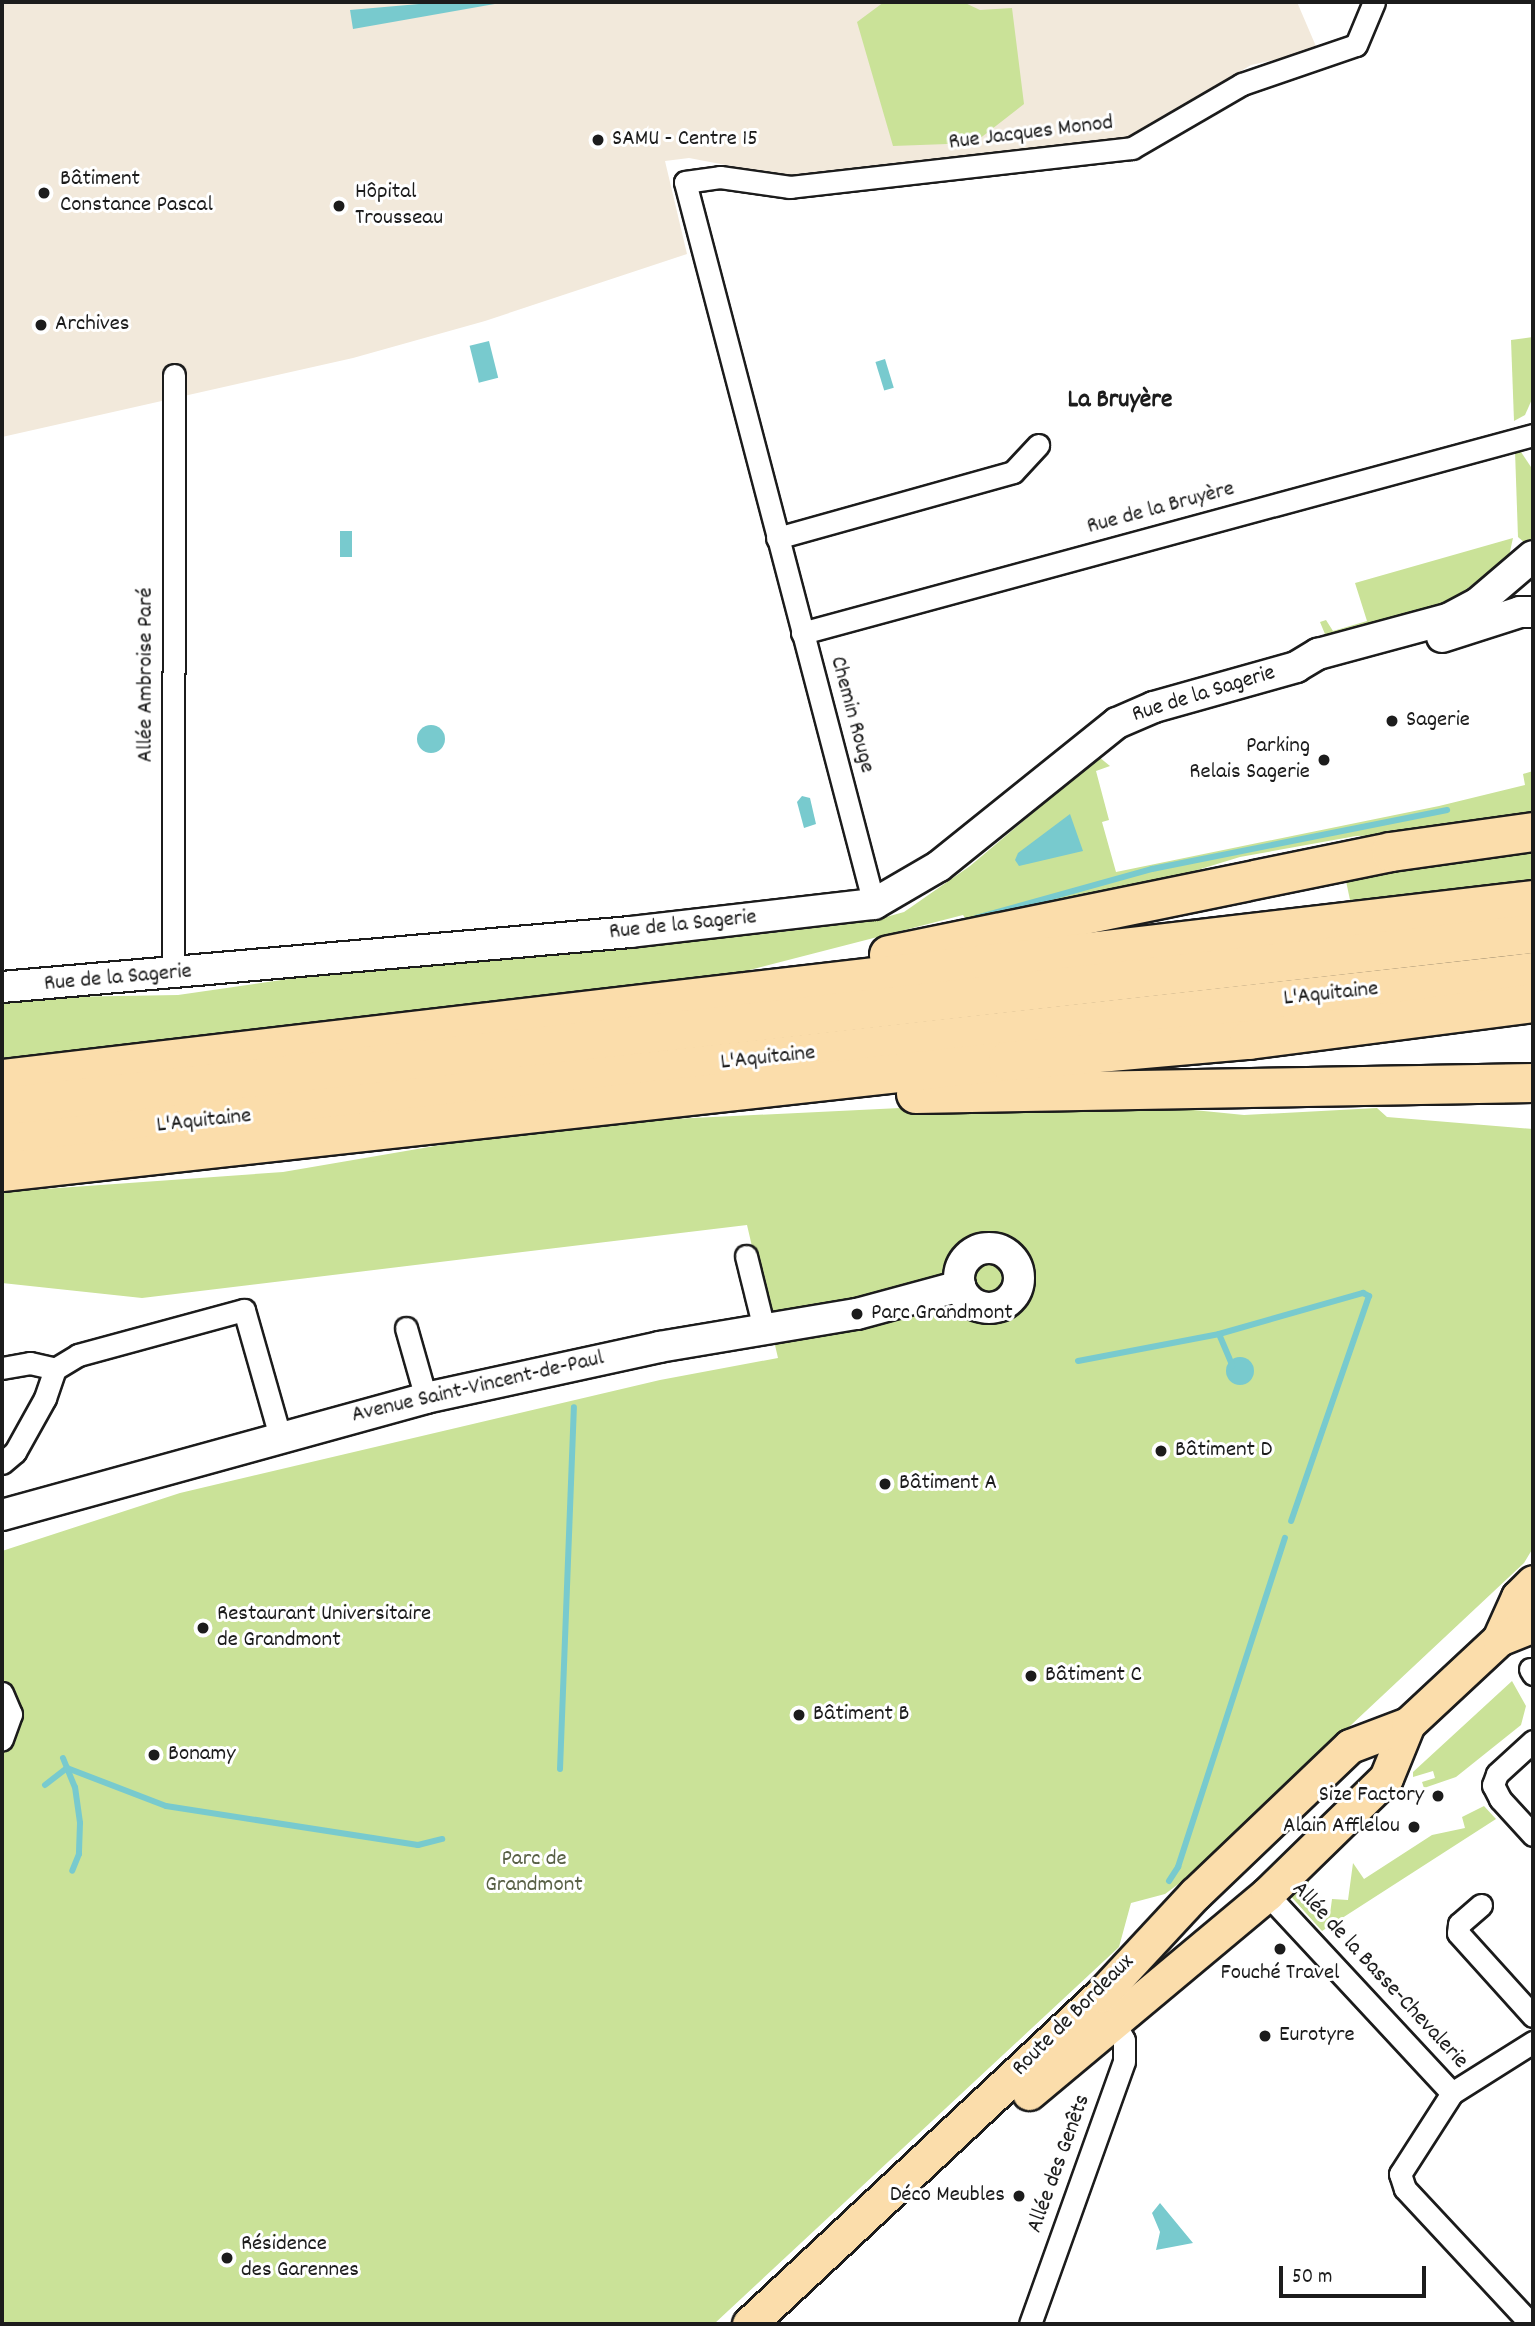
<!DOCTYPE html>
<meta charset="utf-8">
<style>
body{margin:0}
#map{position:relative;width:1535px;height:2326px;overflow:hidden;background:#fff;font-family:Dekko,sans-serif}
div>[style]{position:absolute}
[style*='--x']{left:calc(var(--x)*1px);top:calc(var(--y)*1px);width:calc(var(--w)*1px);rotate:calc(var(--a)*1deg)}
.built>*{inset:0;background:#f2e9db}
.green>*{inset:0;background:#cae298}
.water>*{inset:0;background:#78cace;transform-origin:0 0}
.round{border-radius:50%}
.stream>*{height:6px;margin:-3px;padding:0 3px;transform-origin:3px;border-radius:3px;background:#78cace}
.roads{filter:drop-shadow(2px 0 #1c1c1c) drop-shadow(-2px 0 #1c1c1c) drop-shadow(0 2px #1c1c1c) drop-shadow(0 -2px #1c1c1c)}
.street>*{height:21px;margin:-10.5px;padding:0 10.5px;transform-origin:10.5px;border-radius:10.5px;background:#fff}
.secondary>*{height:30px;margin:-15px;padding:0 15px;transform-origin:15px;border-radius:15px;background:#fff}
.secondary>.ring{margin:-15px;padding:0;box-sizing:content-box;background:none;border:30px solid #fff;border-radius:50%}
.primary>*{height:33px;margin:-16.5px;padding:0 16.5px;transform-origin:16.5px;border-radius:16.5px;background:#fbddab}
.highway>*{height:38px;margin:-19px;padding:0 19px;transform-origin:19px;border-radius:19px;background:#fbddab}
.dots>*{width:19px;height:19px;translate:-50% -50%;box-sizing:border-box;border:4px solid #fff;border-radius:50%}
span{translate:-50% -50%;white-space:nowrap;text-align:center;line-height:1.15;-webkit-text-stroke:6px #fff;paint-order:stroke}
.street-label{font-size:23px;color:#1c1c1c}
.poi-label{font-size:23px;color:#1c1c1c}
.left{translate:0 -50%;text-align:left}
.right{translate:-100% -50%;text-align:right}
.park-label{font-size:23px;color:#596147}
.quarter-label{font-size:26px;color:#1c1c1c;font-weight:700}
.frame{position:absolute;inset:0;border:4px solid #1c1c1c;pointer-events:none}
.scale{position:absolute;left:1279px;top:2266px;width:147px;height:32px;box-sizing:border-box;border:4px solid #1c1c1c;border-top:0;padding-left:9px;font-size:21px;line-height:24px;white-space:nowrap;color:#1c1c1c;-webkit-text-stroke:5px #fff;paint-order:stroke}
</style>
<div id="map">
<div class="built">
<i style="clip-path:polygon(2px 2px,1297px 2px,1318px 51px,1251px 65px,1130px 137px,783px 176px,689px 158px,665px 161px,687px 254px,485px 321px,353px 358px,2px 437px)"></i>
</div>
<div class="green">
<i style="clip-path:polygon(884px 2px,963px 2px,980px 10px,1012px 8px,1024px 104px,974px 143px,893px 146px,857px 22px)"></i>
<i style="clip-path:polygon(1533px 337px,1533px 397px,1525px 415px,1514px 421px,1511px 340px)"></i>
<i style="clip-path:polygon(1519px 449px,1533px 470px,1533px 540px,1526px 544px,1518px 537px,1515px 451px)"></i>
<i style="clip-path:polygon(1513px 538px,1509px 556px,1450px 602px,1327px 639px,1320px 622px,1326px 620px,1333px 631px,1367px 621px,1355px 583px)"></i>
<i style="clip-path:polygon(1099px 757px,1110px 766px,1096px 771px,1109px 820px,1102px 822px,1116px 872px,1439px 806px,1525px 785px,1523px 774px,1533px 771px,1533px 821px,1478px 832px,1356px 836px,1240px 857px,1096px 901px,973px 930px,963px 915px,711px 980px,2px 1079px,2px 998px,178px 995px,336px 972px,763px 934px,872px 921px,904px 912px,970px 866px)"></i>
<i style="clip-path:polygon(1533px 847px,1533px 885px,1350px 900px,1346px 881px)"></i>
<i style="clip-path:polygon(1083px 1099px,1244px 1115px,1377px 1108px,1387px 1117px,1533px 1129px,1533px 1548px,1524px 1563px,1192px 1874px,1165px 1894px,1131px 1903px,1119px 1947px,714px 2324px,2px 2324px,2px 1551px,180px 1493px,660px 1380px,778px 1358px,747px 1225px,142px 1298px,2px 1283px,2px 1192px,283px 1172px,505px 1134px,652px 1120px)"></i>
<i style="clip-path:polygon(1512px 1681px,1526px 1706px,1521px 1725px,1456px 1777px,1424px 1788px,1422px 1782px,1435px 1778px,1433px 1771px,1413px 1777px,1413px 1772px)"></i>
<i style="clip-path:polygon(1484px 1806px,1496px 1819px,1322px 1931px,1287px 1892px,1309px 1873px,1309px 1911px,1330px 1914px,1332px 1899px,1348px 1900px,1353px 1863px,1364px 1879px,1432px 1835px,1465px 1828px,1462px 1817px)"></i>
</div>
<div class="water">
<i style="clip-path:polygon(442px 2px,506px 2px,353px 29px,350px 10px)"></i>
<i style="left:489px;top:341px;width:38px;height:20px;rotate:76deg"></i>
<i style="left:885px;top:359px;width:30px;height:10px;rotate:73deg"></i>
<i style="left:340px;top:531px;width:12px;height:26px"></i>
<i class="round" style="left:417px;top:725px;width:28px;height:28px"></i>
<i style="clip-path:polygon(802px 796px,810px 798px,816px 824px,804px 828px,797px 802px)"></i>
<i style="clip-path:polygon(1070px 814px,1083px 851px,1019px 866px,1015px 860px,1018px 853px)"></i>
<i class="round" style="left:1226px;top:1357px;width:28px;height:28px"></i>
<i style="clip-path:polygon(1160px 2203px,1193px 2243px,1156px 2250px,1160px 2232px,1152px 2213px)"></i>
</div>
<div class="stream">
<i style="--x:976;--y:918;--w:183;--a:-15.6"></i>
<i style="--x:1152;--y:869;--w:301;--a:-11.3"></i>
<i style="--x:1219;--y:1334;--w:150;--a:-15.9"></i>
<i style="--x:1363;--y:1293;--w:7;--a:27"></i>
<i style="--x:1369;--y:1296;--w:238;--a:109.1"></i>
<i style="--x:1078;--y:1361;--w:144;--a:-10.8"></i>
<i style="--x:1219;--y:1334;--w:34;--a:67"></i>
<i style="--x:63;--y:1758;--w:31;--a:68"></i>
<i style="--x:75;--y:1787;--w:36;--a:82"></i>
<i style="--x:80;--y:1823;--w:31;--a:92"></i>
<i style="--x:79;--y:1854;--w:18;--a:112"></i>
<i style="--x:560;--y:1769;--w:362;--a:-87.8"></i>
<i style="--x:45;--y:1785;--w:28;--a:-38"></i>
<i style="--x:67;--y:1768;--w:106;--a:21"></i>
<i style="--x:166;--y:1806;--w:255;--a:8.8"></i>
<i style="--x:418;--y:1845;--w:25;--a:-14"></i>
<i style="--x:1169;--y:1881;--w:17;--a:-57"></i>
<i style="--x:1178;--y:1867;--w:346;--a:-72"></i>
</div>
<div class="roads">
<div class="street">
<i style="--x:777;--y:538;--w:245;--a:-15.6"></i>
<i style="--x:1013;--y:472;--w:37;--a:-47"></i>
<i style="--x:802;--y:633;--w:757;--a:-15.16"></i>
<i style="--x:874;--y:904;--w:746;--a:-104.67"></i>
<i style="--x:685;--y:182;--w:35;--a:-8"></i>
<i style="--x:720;--y:177;--w:71;--a:8.1"></i>
<i style="--x:790;--y:187;--w:344;--a:-6.5"></i>
<i style="--x:1132;--y:148;--w:127;--a:-30.2"></i>
<i style="--x:1242;--y:84;--w:120;--a:-18.9"></i>
<i style="--x:1356;--y:45;--w:47;--a:-67.3"></i>
<i style="--x:173;--y:975;--w:600;--a:-89.9"></i>
<i style="--x:746;--y:1256;--w:75;--a:76.1"></i>
<i style="--x:406;--y:1328;--w:73;--a:74.1"></i>
<i style="--x:2;--y:1368;--w:28;--a:-10"></i>
<i style="--x:30;--y:1363;--w:26;--a:13"></i>
<i style="--x:55;--y:1369;--w:27;--a:-31"></i>
<i style="--x:78;--y:1355;--w:172;--a:-15.2"></i>
<i style="--x:244;--y:1310;--w:131;--a:74.1"></i>
<i style="--x:2;--y:1463;--w:17;--a:-40"></i>
<i style="--x:15;--y:1452;--w:62;--a:-60.9"></i>
<i style="--x:45;--y:1398;--w:31;--a:-71"></i>
<i style="--x:1530;--y:1669;--w:6;--a:59"></i>
<i style="--x:2;--y:1693;--w:23;--a:67"></i>
<i style="--x:11;--y:1714;--w:27;--a:110"></i>
<i style="--x:1533;--y:1741;--w:49;--a:137.5"></i>
<i style="--x:1497;--y:1774;--w:12;--a:110"></i>
<i style="--x:1493;--y:1785;--w:16;--a:63"></i>
<i style="--x:1500;--y:1799;--w:49;--a:47.5"></i>
<i style="--x:1267;--y:1894;--w:272;--a:47.1"></i>
<i style="--x:1481;--y:1905;--w:29;--a:139"></i>
<i style="--x:1459;--y:1924;--w:9;--a:96"></i>
<i style="--x:1458;--y:1933;--w:112;--a:47.9"></i>
<i style="--x:1030;--y:2324;--w:279;--a:-70.3"></i>
<i style="--x:1124;--y:2061;--w:21;--a:-90"></i>
<i style="--x:1124;--y:2040;--w:21;--a:-119"></i>
<i style="--x:1531;--y:2324;--w:185;--a:-133"></i>
<i style="--x:1405;--y:2189;--w:16;--a:-108"></i>
<i style="--x:1400;--y:2174;--w:96;--a:-57.3"></i>
<i style="--x:1452;--y:2093;--w:96;--a:-32.2"></i>
</div>
<div class="secondary">
<i style="--x:1442;--y:637;--w:82;--a:-17.8"></i>
<i style="--x:1520;--y:612;--w:13;--a:0"></i>
<i style="--x:2;--y:987;--w:631;--a:-5"></i>
<i style="--x:631;--y:932;--w:245;--a:-6.6"></i>
<i style="--x:874;--y:904;--w:75;--a:-30.3"></i>
<i style="--x:939;--y:866;--w:228;--a:-38.8"></i>
<i style="--x:1117;--y:723;--w:40;--a:-23.4"></i>
<i style="--x:1154;--y:707;--w:148;--a:-15.7"></i>
<i style="--x:1296;--y:667;--w:26;--a:-31"></i>
<i style="--x:1318;--y:654;--w:135;--a:-15.1"></i>
<i style="--x:1448;--y:619;--w:34;--a:-28"></i>
<i style="--x:1478;--y:603;--w:72;--a:-40.5"></i>
<i class="ring" style="left:959px;top:1248px;width:30px;height:30px"></i>
<i style="--x:2;--y:1515;--w:440;--a:-15.4"></i>
<i style="--x:426;--y:1398;--w:239;--a:-12.3"></i>
<i style="--x:659;--y:1347;--w:201;--a:-9.5"></i>
<i style="--x:857;--y:1314;--w:107;--a:-15.2"></i>
</div>
<div class="primary">
<i style="--x:1499;--y:1639;--w:46;--a:-65.7"></i>
<i style="--x:1518;--y:1597;--w:21;--a:-45"></i>
<i style="--x:1029;--y:2093;--w:310;--a:-39.9"></i>
<i style="--x:1267;--y:1894;--w:166;--a:-44.3"></i>
<i style="--x:1386;--y:1778;--w:58;--a:-67.8"></i>
<i style="--x:749;--y:2324;--w:482;--a:-43.1"></i>
<i style="--x:1101;--y:1995;--w:138;--a:-47.1"></i>
<i style="--x:1195;--y:1894;--w:214;--a:-43.7"></i>
<i style="--x:1350;--y:1746;--w:62;--a:-20.8"></i>
<i style="--x:1408;--y:1724;--w:125;--a:-43"></i>
<i style="--x:1499;--y:1639;--w:37;--a:-22"></i>
</div>
<div class="highway">
<i style="--x:889;--y:955;--w:512;--a:-11.59"></i>
<i style="--x:1391;--y:852;--w:143;--a:-8"></i>
<i style="--x:2;--y:1079;--w:1541;--a:-6.67"></i>
<i style="--x:916;--y:1094;--w:617;--a:-1.02"></i>
<i style="--x:2;--y:1107;--w:1541;--a:-6.45"></i>
<i style="--x:2;--y:1144;--w:1541;--a:-6.41"></i>
<i style="--x:2;--y:1172;--w:1012;--a:-6.3"></i>
<i style="--x:1008;--y:1061;--w:242;--a:-5"></i>
<i style="--x:1249;--y:1040;--w:286;--a:-7.4"></i>
</div>
</div>
<div class="dots">
<i style="left:598px;top:140px;background:#1c1c1c"></i>
<i style="left:44px;top:193px;background:#1c1c1c"></i>
<i style="left:339px;top:206px;background:#1c1c1c"></i>
<i style="left:41px;top:325px;background:#1c1c1c"></i>
<i style="left:1392px;top:721px;background:#1c1c1c"></i>
<i style="left:1324px;top:760px;background:#1c1c1c"></i>
<i style="left:857px;top:1314px;background:#1c1c1c"></i>
<i style="left:1161px;top:1451px;background:#1c1c1c"></i>
<i style="left:885px;top:1484px;background:#1c1c1c"></i>
<i style="left:203px;top:1628px;background:#1c1c1c"></i>
<i style="left:1031px;top:1676px;background:#1c1c1c"></i>
<i style="left:799px;top:1715px;background:#1c1c1c"></i>
<i style="left:154px;top:1755px;background:#1c1c1c"></i>
<i style="left:1438px;top:1796px;background:#1c1c1c"></i>
<i style="left:1414px;top:1827px;background:#1c1c1c"></i>
<i style="left:1280px;top:1949px;background:#1c1c1c"></i>
<i style="left:1265px;top:2036px;background:#1c1c1c"></i>
<i style="left:1019px;top:2196px;background:#1c1c1c"></i>
<i style="left:227px;top:2258px;background:#1c1c1c"></i>
</div>
<div class="street-label">
<span style="left:1031px;top:134px;rotate:-7deg">Rue Jacques Monod</span>
<span style="left:1161px;top:509px;rotate:-15deg">Rue de la Bruyère</span>
<span style="left:147px;top:675px;rotate:-90deg">Allée Ambroise Paré</span>
<span style="left:1204px;top:695px;rotate:-17deg">Rue de la Sagerie</span>
<span style="left:851px;top:715px;rotate:75deg">Chemin Rouge</span>
<span style="left:683px;top:926px;rotate:-6deg">Rue de la Sagerie</span>
<span style="left:118px;top:979px;rotate:-5deg">Rue de la Sagerie</span>
<span style="left:1331px;top:995px;rotate:-6deg">L'Aquitaine</span>
<span style="left:768px;top:1059px;rotate:-6deg">L'Aquitaine</span>
<span style="left:204px;top:1122px;rotate:-6deg">L'Aquitaine</span>
<span style="left:478px;top:1388px;rotate:-13deg">Avenue Saint-Vincent-de-Paul</span>
<span style="left:1379px;top:1976px;rotate:47deg">Allée de la Basse-Chevalerie</span>
<span style="left:1074px;top:2016px;rotate:-45deg">Route de Bordeaux</span>
<span style="left:1060px;top:2164px;rotate:-70deg">Allée des Genêts</span>
</div>
<div class="poi-label">
<span class="left" style="left:612px;top:140px">SAMU - Centre 15</span>
<span class="left" style="left:60px;top:193px">Bâtiment<br>Constance Pascal</span>
<span class="left" style="left:355px;top:206px">Hôpital<br>Trousseau</span>
<span class="left" style="left:55px;top:325px">Archives</span>
<span class="left" style="left:1406px;top:721px">Sagerie</span>
<span class="right" style="left:1310px;top:760px">Parking<br>Relais Sagerie</span>
<span class="left" style="left:871px;top:1314px">Parc Grandmont</span>
<span class="left" style="left:1175px;top:1451px">Bâtiment D</span>
<span class="left" style="left:899px;top:1484px">Bâtiment A</span>
<span class="left" style="left:217px;top:1628px">Restaurant Universitaire<br>de Grandmont</span>
<span class="left" style="left:1045px;top:1676px">Bâtiment C</span>
<span class="left" style="left:813px;top:1715px">Bâtiment B</span>
<span class="left" style="left:168px;top:1755px">Bonamy</span>
<span class="right" style="left:1424px;top:1796px">Size Factory</span>
<span class="right" style="left:1400px;top:1827px">Alain Afflelou</span>
<span style="left:1280px;top:1974px">Fouché Travel</span>
<span class="left" style="left:1279px;top:2036px">Eurotyre</span>
<span class="right" style="left:1005px;top:2196px">Déco Meubles</span>
<span class="left" style="left:241px;top:2258px">Résidence<br>des Garennes</span>
</div>
<div class="park-label">
<span style="left:534px;top:1873px">Parc de<br>Grandmont</span>
</div>
<div class="quarter-label">
<span style="left:1120px;top:401px">La Bruyère</span>
</div>
<div class="frame"></div>
<div class="scale">50 m</div>
</div>
